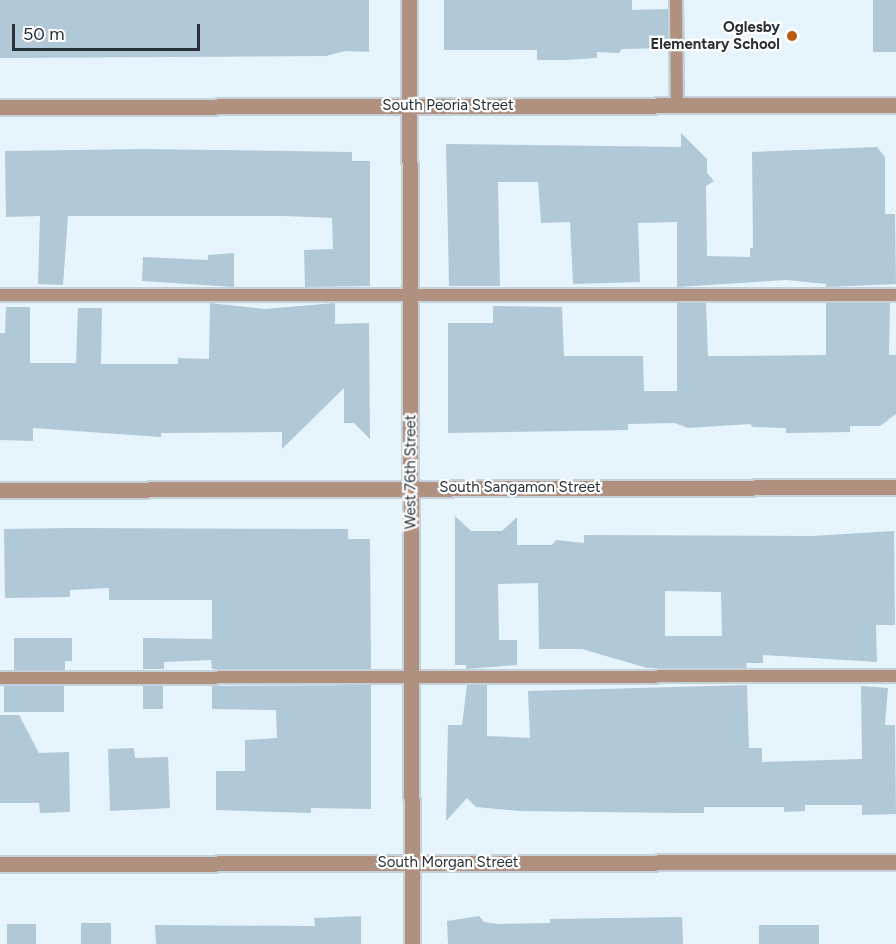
<!DOCTYPE html>
<style>
body{margin:0}
#map{position:relative;width:896px;height:944px;overflow:hidden;background:#e6f4fe;font-family:Figtree,sans-serif}
div>[style]{position:absolute}
[style*='--x']{left:calc(var(--x)*1px);top:calc(var(--y)*1px);width:calc(var(--w)*1px);rotate:calc(var(--a)*1deg)}
.building>*{inset:0;background:#b1c8d7;transform-origin:0 0}
.roads{filter:drop-shadow(2px 0 #c4d1da) drop-shadow(-2px 0 #c4d1da) drop-shadow(0 2px #c4d1da) drop-shadow(0 -2px #c4d1da)}
.service>*{height:12px;margin:-6px;padding:0 6px;transform-origin:6px;border-radius:6px;background:#b09180}
.minor>*{height:15px;margin:-7.5px;padding:0 7.5px;transform-origin:7.5px;border-radius:7.5px;background:#b09180}
.tertiary>*{height:15px;margin:-7.5px;padding:0 7.5px;transform-origin:7.5px;border-radius:7.5px;background:#b09180}
.dots>*{width:16px;height:16px;translate:-50% -50%;box-sizing:border-box;border:3px solid #fff;border-radius:50%}
span{translate:-50% -50%;white-space:nowrap;text-align:center;line-height:1.15;-webkit-text-stroke:4.5px #fff;paint-order:stroke}
.poi-label{font-size:15px;color:#273036;font-weight:700}
.right{translate:-100% -50%;text-align:right}
.street-label{font-size:15px;color:#273036}
.scale{position:absolute;left:12px;top:24px;width:188px;height:27px;box-sizing:border-box;border:3px solid #273036;border-top:0;padding-left:8px;font-size:18px;line-height:21px;white-space:nowrap;color:#273036;-webkit-text-stroke:4px #fff;paint-order:stroke}
</style>
<div id="map">
<div class="building">
<i style="clip-path:polygon(0 0,369px 0,369px 52px,345px 51px,326px 56px,0 58px)"></i>
<i style="clip-path:polygon(444px 0,632px 0,632px 10px,668px 9px,668px 48px,622px 49px,619px 53px,597px 52px,597px 58px,564px 60px,537px 60px,537px 50px,444px 50px)"></i>
<i style="left:873px;top:0;width:23px;height:52px"></i>
<i style="clip-path:polygon(681px 133px,707px 159px,707px 173px,714px 181px,706px 186px,707px 256px,750px 257px,750px 248px,753px 248px,752px 152px,877px 147px,885px 157px,885px 214px,895px 214px,896px 284px,826px 287px,826px 284px,787px 280px,677px 287px,677px 222px,638px 223px,640px 282px,573px 284px,570px 222px,541px 223px,538px 182px,498px 182px,500px 286px,449px 286px,446px 144px,681px 147px)"></i>
<i style="clip-path:polygon(143px 149px,352px 152px,352px 161px,370px 161px,370px 286px,305px 287px,304px 250px,333px 249px,332px 218px,285px 216px,68px 216px,63px 285px,38px 284px,40px 216px,6px 217px,5px 151px)"></i>
<i style="clip-path:polygon(234px 253px,234px 287px,142px 281px,143px 257px,208px 260px,208px 255px)"></i>
<i style="clip-path:polygon(210px 303px,265px 309px,335px 303px,335px 324px,369px 323px,370px 439px,354px 423px,344px 423px,344px 388px,282px 449px,282px 432px,161px 433px,161px 437px,33px 428px,33px 441px,0 440px,0 333px,5px 333px,6px 307px,30px 307px,30px 363px,76px 363px,78px 308px,102px 308px,101px 364px,178px 364px,178px 358px,209px 359px)"></i>
<i style="clip-path:polygon(677px 303px,706px 303px,708px 356px,735px 356px,826px 355px,826px 303px,890px 303px,889px 355px,896px 355px,896px 414px,880px 426px,850px 426px,850px 432px,786px 433px,786px 428px,753px 427px,750px 424px,688px 428px,675px 423px,628px 424px,628px 430px,448px 433px,448px 323px,493px 323px,493px 306px,562px 307px,564px 356px,643px 356px,644px 391px,677px 391px)"></i>
<i style="clip-path:polygon(evenodd,455px 516px,471px 531px,502px 531px,517px 517px,517px 545px,552px 545px,556px 540px,584px 543px,584px 535px,812px 536px,894px 531px,895px 625px,876px 625px,877px 662px,763px 655px,763px 663px,746px 663px,747px 668px,647px 668px,582px 649px,539px 649px,538px 583px,498px 584px,499px 640px,517px 640px,517px 665px,466px 669px,466px 665px,455px 665px,455px 516px,665px 591px,721px 592px,722px 636px,665px 636px,665px 591px)"></i>
<i style="clip-path:polygon(70px 528px,348px 529px,348px 539px,370px 539px,371px 669px,212px 669px,211px 660px,164px 662px,164px 669px,143px 669px,143px 638px,212px 639px,212px 600px,109px 600px,109px 588px,70px 590px,70px 597px,5px 598px,4px 529px)"></i>
<i style="clip-path:polygon(14px 638px,72px 638px,72px 661px,65px 661px,65px 670px,14px 670px)"></i>
<i style="clip-path:polygon(371px 685px,371px 809px,311px 808px,311px 813px,216px 810px,216px 771px,245px 771px,245px 740px,277px 738px,276px 710px,212px 709px,212px 686px)"></i>
<i style="clip-path:polygon(467px 685px,487px 685px,487px 736px,530px 738px,528px 691px,747px 685px,749px 748px,762px 748px,762px 762px,862px 759px,861px 686px,888px 688px,885px 725px,895px 725px,896px 814px,862px 815px,862px 805px,805px 805px,805px 811px,784px 812px,784px 807px,704px 807px,704px 813px,679px 813px,519px 811px,476px 807px,467px 798px,446px 821px,448px 725px,462px 725px)"></i>
<i style="left:64px;top:686px;width:26px;height:60px;rotate:90deg"></i>
<i style="left:143px;top:686px;width:20px;height:23px"></i>
<i style="clip-path:polygon(0 715px,19px 715px,39px 753px,69px 752px,70px 812px,40px 813px,39px 803px,0 803px)"></i>
<i style="clip-path:polygon(134px 748px,135px 758px,168px 757px,170px 808px,110px 811px,108px 749px)"></i>
<i style="clip-path:polygon(361px 916px,361px 944px,156px 944px,155px 925px,315px 926px,314px 918px)"></i>
<i style="clip-path:polygon(479px 916px,484px 922px,498px 924px,550px 923px,550px 919px,682px 917px,683px 944px,448px 944px,447px 921px)"></i>
<i style="left:111px;top:923px;width:21px;height:30px;rotate:90deg"></i>
<i style="left:7px;top:924px;width:29px;height:20px"></i>
<i style="left:759px;top:925px;width:60px;height:19px"></i>
</div>
<div class="roads">
<div class="service">
<i style="--x:676;--y:0;--w:106;--a:89.5"></i>
<i style="--x:0;--y:295;--w:896;--a:0"></i>
<i style="--x:0;--y:678;--w:896;--a:-0.13"></i>
</div>
<div class="minor">
<i style="--x:0;--y:107;--w:896;--a:-0.13"></i>
<i style="--x:0;--y:490;--w:896;--a:-0.19"></i>
<i style="--x:0;--y:864;--w:896;--a:-0.13"></i>
</div>
<div class="tertiary">
<i style="--x:409;--y:0;--w:944;--a:89.82"></i>
</div>
</div>
<div class="dots">
<i style="left:792px;top:36px;background:#b85910"></i>
</div>
<div class="poi-label">
<span class="right" style="left:780px;top:36px">Oglesby<br>Elementary School</span>
</div>
<div class="street-label">
<span style="left:448px;top:106px">South Peoria Street</span>
<span style="left:411px;top:472px;rotate:-90deg">West 76th Street</span>
<span style="left:520px;top:488px">South Sangamon Street</span>
<span style="left:448px;top:863px">South Morgan Street</span>
</div>
<div class="scale">50 m</div>
</div>
